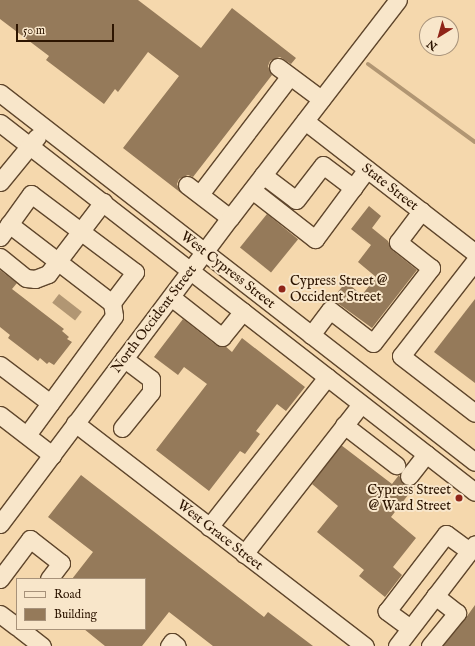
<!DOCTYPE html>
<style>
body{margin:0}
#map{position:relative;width:475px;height:646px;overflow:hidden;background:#f5d8ad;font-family:"IM FELL English",serif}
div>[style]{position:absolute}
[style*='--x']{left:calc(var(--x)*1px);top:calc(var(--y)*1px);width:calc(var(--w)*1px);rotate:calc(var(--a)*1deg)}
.water>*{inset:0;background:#b19673;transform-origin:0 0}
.stream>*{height:4px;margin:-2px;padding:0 2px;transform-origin:2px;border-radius:2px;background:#b19673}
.building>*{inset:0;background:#957a5a;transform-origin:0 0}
.roads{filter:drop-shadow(1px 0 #5f462c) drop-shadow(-1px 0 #5f462c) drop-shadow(0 1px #5f462c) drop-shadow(0 -1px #5f462c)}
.minor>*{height:17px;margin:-8.5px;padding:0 8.5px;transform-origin:8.5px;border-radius:8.5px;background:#f8e6ca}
.dots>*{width:11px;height:11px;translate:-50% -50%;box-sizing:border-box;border:2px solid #f8e6ca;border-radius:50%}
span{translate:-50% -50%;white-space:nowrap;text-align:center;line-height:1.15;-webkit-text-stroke:4px #f8e6ca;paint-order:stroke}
.street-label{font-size:14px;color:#2d1501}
.poi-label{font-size:14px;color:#2d1501}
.left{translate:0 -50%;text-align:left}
.right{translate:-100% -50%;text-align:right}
.legend{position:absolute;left:16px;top:578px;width:130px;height:52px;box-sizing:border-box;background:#f8e6ca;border:1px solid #a7927a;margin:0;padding:5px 7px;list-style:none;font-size:12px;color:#2d1501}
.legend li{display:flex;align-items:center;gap:8px;height:20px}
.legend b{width:20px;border:1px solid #a7927a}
.north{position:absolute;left:419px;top:16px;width:40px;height:40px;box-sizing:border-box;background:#f8e6ca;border:1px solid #a7927a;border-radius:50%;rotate:217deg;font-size:11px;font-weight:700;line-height:16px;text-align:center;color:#2d1501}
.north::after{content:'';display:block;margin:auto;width:14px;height:18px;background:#8f2418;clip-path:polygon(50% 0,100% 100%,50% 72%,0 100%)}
.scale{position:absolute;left:16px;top:24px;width:98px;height:18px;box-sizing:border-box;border:2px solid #2d1501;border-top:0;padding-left:5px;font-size:12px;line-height:14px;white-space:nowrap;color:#2d1501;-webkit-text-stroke:3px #f8e6ca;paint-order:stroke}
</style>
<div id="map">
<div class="water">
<i style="left:59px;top:294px;width:29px;height:11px;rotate:38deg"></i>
</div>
<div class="stream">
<i style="--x:368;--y:64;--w:132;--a:36.1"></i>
</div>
<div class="building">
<i style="clip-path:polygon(0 0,138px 0,201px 48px,232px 8px,296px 58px,291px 64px,280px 57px,270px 61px,268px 66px,272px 75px,193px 177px,188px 175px,179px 179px,177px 184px,181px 193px,123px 148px,179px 76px,148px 52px,118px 92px,115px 89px,104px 104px,46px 60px,49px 56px,0 19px)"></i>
<i style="clip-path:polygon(369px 206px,381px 216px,372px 228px,388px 241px,392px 250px,417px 270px,372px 328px,332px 299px,346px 282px,362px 295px,376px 277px,358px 262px,371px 245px,351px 229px)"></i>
<i style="left:267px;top:214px;width:40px;height:43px;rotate:39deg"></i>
<i style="clip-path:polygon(0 270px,17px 283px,12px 289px,64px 329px,62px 331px,69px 337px,67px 339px,72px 342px,54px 365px,49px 362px,47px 364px,40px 358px,38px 361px,8px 338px,10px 335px,0 327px)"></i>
<i style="clip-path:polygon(475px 299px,475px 383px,434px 352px)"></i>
<i style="clip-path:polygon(183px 319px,216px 345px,225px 346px,232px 352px,242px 338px,305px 387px,286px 411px,277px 404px,256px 431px,260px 434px,245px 454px,240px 451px,209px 491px,156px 450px,207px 384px,184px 367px,178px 375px,154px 357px)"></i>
<i style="clip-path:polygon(341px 445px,392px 484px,399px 475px,403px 484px,415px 486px,391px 517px,416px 538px,393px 567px,402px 575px,385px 597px,359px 576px,364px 570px,317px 532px,338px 506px,312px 484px)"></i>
<i style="clip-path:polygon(81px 475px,264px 617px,268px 612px,313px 646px,213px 646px,169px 612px,142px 646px,105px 646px,84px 629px,145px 629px,145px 579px,72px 579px,93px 552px,48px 517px)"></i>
<i style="clip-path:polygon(475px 605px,475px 646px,443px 646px,465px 619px)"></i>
</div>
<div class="roads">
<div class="minor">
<i style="--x:278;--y:67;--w:54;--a:36.7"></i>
<i style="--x:0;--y:93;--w:601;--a:37.84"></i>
<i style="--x:305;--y:121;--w:215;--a:37.8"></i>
<i style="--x:0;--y:123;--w:601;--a:37.84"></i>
<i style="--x:263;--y:175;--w:41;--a:37.1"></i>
<i style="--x:296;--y:200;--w:44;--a:-52.4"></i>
<i style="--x:323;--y:165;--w:38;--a:37"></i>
<i style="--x:0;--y:182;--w:58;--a:-50.6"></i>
<i style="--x:187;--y:185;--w:54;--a:37.5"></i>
<i style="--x:252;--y:190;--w:80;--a:37.9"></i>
<i style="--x:315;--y:239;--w:87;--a:-53.4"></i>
<i style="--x:200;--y:194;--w:148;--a:-52.7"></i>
<i style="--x:9;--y:224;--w:130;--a:37.5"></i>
<i style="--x:112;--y:303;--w:13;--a:81"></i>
<i style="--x:114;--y:316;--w:147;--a:126.2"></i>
<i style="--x:0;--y:237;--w:53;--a:-54.2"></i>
<i style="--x:31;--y:194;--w:130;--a:36.9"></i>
<i style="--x:135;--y:272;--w:39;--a:127"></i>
<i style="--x:0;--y:257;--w:33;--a:39"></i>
<i style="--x:26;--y:278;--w:9;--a:6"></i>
<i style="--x:35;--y:279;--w:14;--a:-21"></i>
<i style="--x:48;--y:274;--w:91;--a:-52.6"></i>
<i style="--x:475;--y:261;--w:120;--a:127.9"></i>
<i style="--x:401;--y:356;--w:93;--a:37.6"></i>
<i style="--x:171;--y:297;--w:65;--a:38.1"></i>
<i style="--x:222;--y:337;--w:33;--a:-51"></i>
<i style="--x:311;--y:335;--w:31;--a:-53"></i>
<i style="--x:330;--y:310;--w:54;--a:37.5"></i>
<i style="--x:373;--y:343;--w:95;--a:-52.3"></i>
<i style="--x:431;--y:268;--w:42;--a:-141.8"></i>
<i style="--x:398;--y:242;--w:39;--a:-53"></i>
<i style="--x:0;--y:365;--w:63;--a:37.2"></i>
<i style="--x:0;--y:415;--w:66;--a:37.6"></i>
<i style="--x:75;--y:423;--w:366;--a:37.6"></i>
<i style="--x:344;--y:425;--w:66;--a:37.6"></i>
<i style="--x:122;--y:428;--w:46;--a:-51.1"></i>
<i style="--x:151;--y:392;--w:13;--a:-90"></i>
<i style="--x:151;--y:379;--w:34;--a:-143"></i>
<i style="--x:409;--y:476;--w:28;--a:-52"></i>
<i style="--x:0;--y:524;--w:383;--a:-53.1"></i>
<i style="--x:230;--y:218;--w:275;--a:-52.4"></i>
<i style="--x:209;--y:527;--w:191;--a:-51.8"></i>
<i style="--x:244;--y:554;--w:190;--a:-52"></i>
<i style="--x:0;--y:579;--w:50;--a:-53.1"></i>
<i style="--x:30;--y:539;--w:39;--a:38"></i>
<i style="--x:61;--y:563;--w:20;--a:127"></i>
<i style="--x:0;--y:614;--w:21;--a:37"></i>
<i style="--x:410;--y:628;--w:29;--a:-144"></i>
<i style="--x:387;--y:611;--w:97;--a:-52.5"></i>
<i style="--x:446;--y:534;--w:29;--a:36"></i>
<i style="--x:20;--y:629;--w:28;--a:38"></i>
<i style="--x:169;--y:646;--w:5;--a:-53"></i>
<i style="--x:172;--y:642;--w:6;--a:39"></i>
<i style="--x:397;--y:646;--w:128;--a:-52.6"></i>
<i style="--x:430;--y:646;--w:43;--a:-50.7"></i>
<i style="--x:457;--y:613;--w:28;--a:-142"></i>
</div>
</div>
<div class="dots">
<i style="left:282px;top:289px;background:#8f2418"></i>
<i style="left:459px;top:498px;background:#8f2418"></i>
</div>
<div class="street-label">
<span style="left:390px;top:187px;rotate:38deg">State Street</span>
<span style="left:228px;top:270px;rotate:38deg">West Cypress Street</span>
<span style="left:154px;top:319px;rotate:-53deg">North Occident Street</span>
<span style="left:220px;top:535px;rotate:38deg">West Grace Street</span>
</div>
<div class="poi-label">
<span class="left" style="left:290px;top:289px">Cypress Street @<br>Occident Street</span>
<span class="right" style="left:451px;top:498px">Cypress Street<br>@ Ward Street</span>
</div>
<ul class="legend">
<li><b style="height:5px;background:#f8e6ca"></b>Road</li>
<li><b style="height:11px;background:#957a5a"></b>Building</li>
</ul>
<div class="north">N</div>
<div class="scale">50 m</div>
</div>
